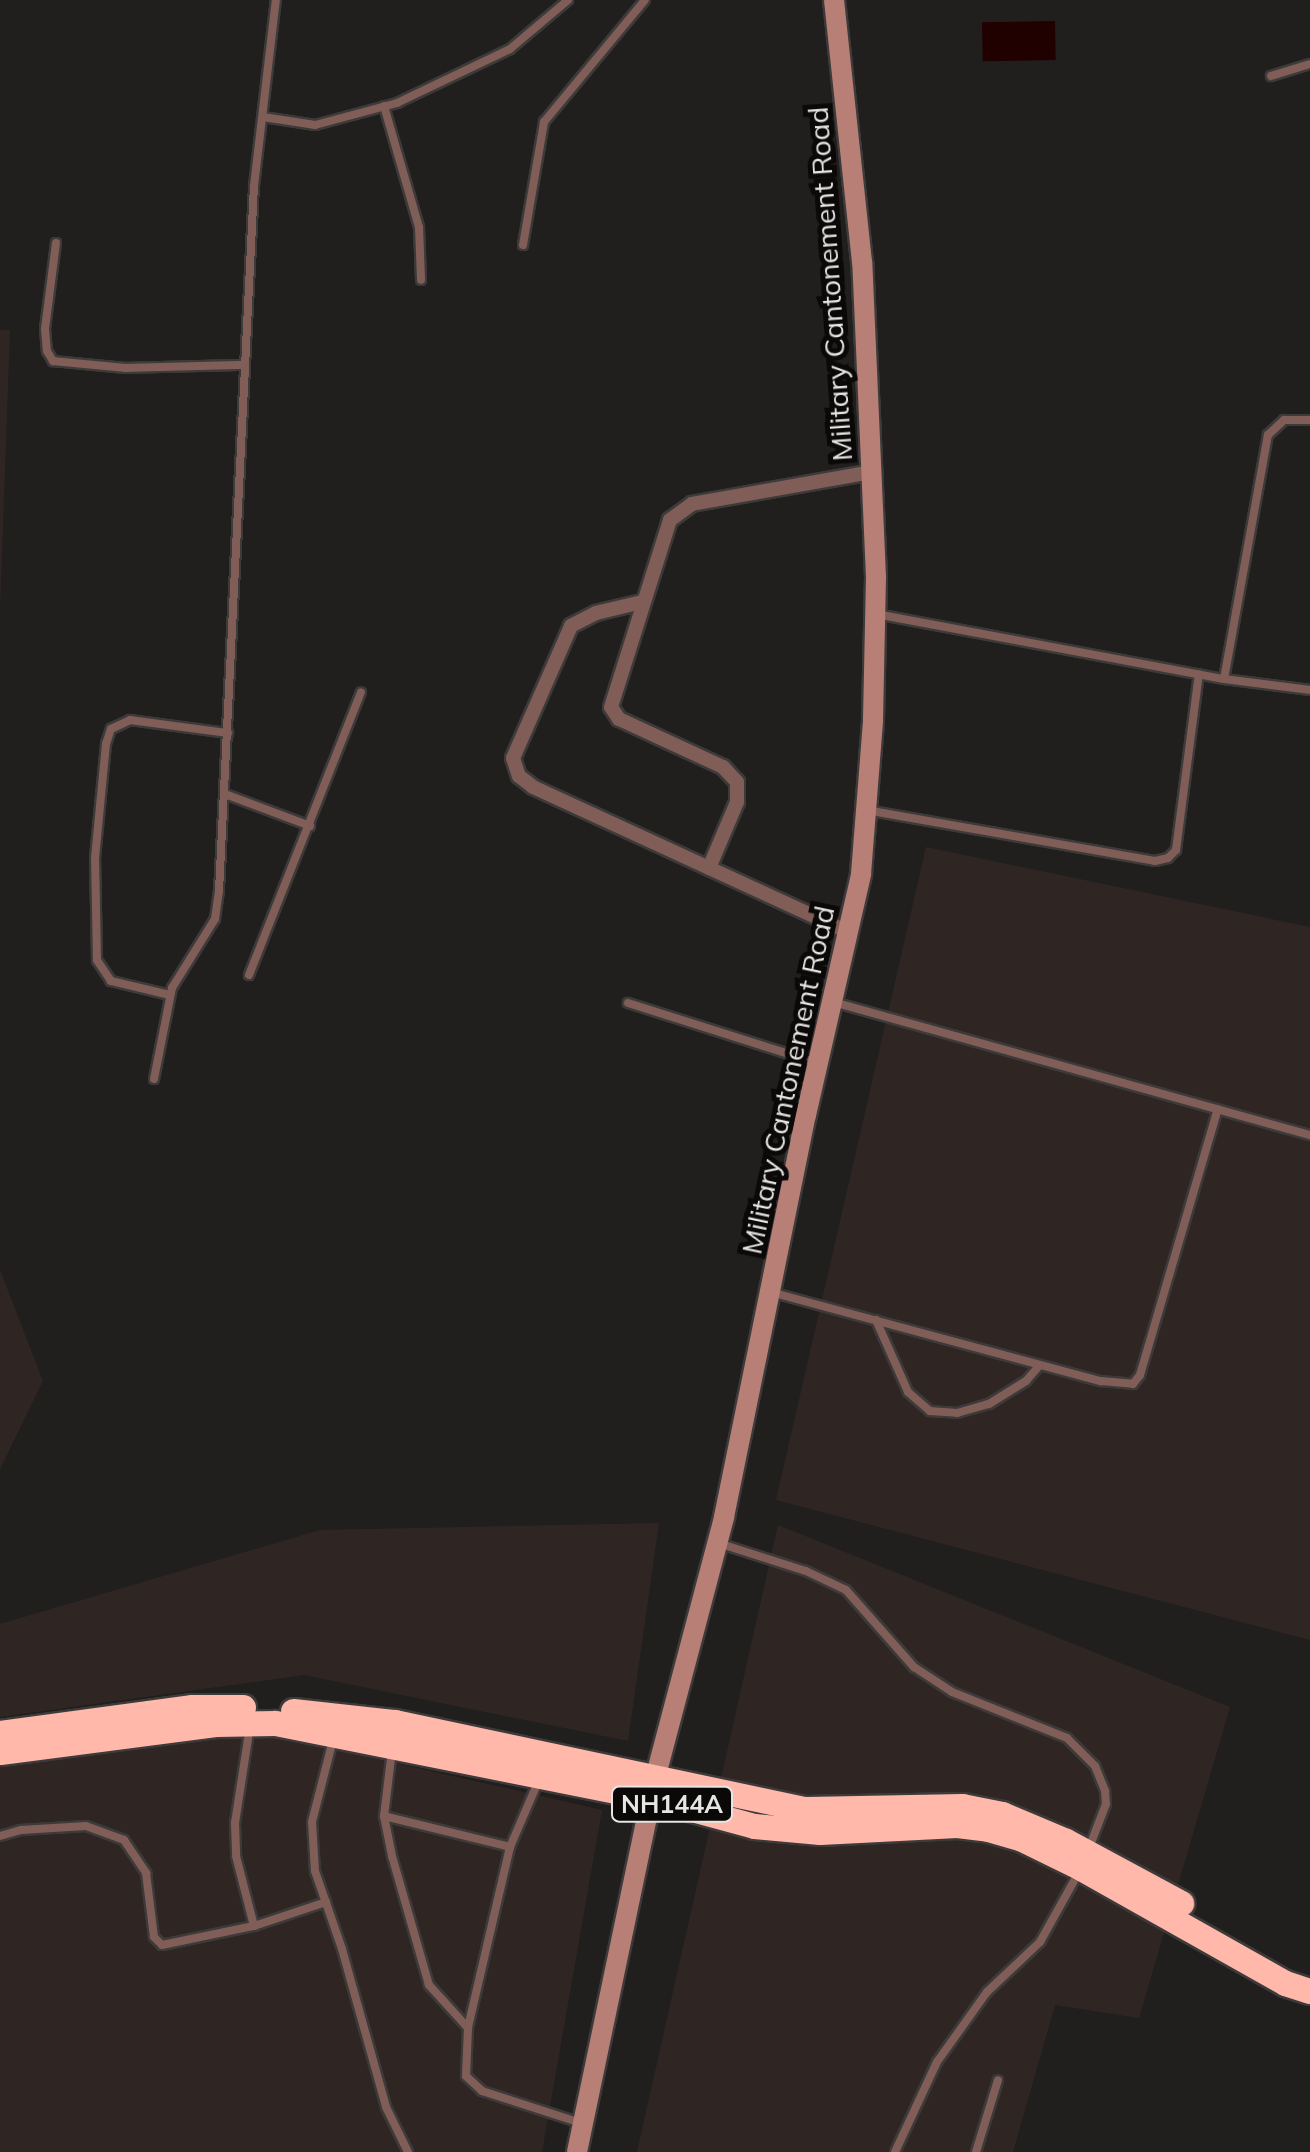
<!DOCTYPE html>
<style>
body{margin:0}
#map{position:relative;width:1310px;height:2152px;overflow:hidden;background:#211e1e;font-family:Mulish,sans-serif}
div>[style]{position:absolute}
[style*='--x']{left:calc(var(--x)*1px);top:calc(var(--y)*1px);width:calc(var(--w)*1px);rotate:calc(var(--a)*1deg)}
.built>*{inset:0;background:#2f2624}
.water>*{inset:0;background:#210000;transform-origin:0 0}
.roads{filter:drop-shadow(2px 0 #3d3a3a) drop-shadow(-2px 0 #3d3a3a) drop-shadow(0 2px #3d3a3a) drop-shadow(0 -2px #3d3a3a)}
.lane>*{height:8px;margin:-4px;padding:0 4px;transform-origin:4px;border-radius:4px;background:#805d56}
.street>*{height:14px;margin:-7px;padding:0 7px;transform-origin:7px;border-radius:7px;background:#805d56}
.secondary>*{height:20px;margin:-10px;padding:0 10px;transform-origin:10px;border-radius:10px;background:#b77f75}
.highway>*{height:25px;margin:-12.5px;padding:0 12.5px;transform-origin:12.5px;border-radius:12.5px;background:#ffb8aa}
span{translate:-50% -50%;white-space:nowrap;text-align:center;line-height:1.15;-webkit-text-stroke:10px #0a0908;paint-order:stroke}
.shield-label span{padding:2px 8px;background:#0a0908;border:2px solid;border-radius:8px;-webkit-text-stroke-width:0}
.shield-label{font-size:25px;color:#e6e5e4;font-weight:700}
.street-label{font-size:28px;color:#e6e5e4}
</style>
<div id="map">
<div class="built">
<i style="clip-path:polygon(0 330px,10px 330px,0 608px)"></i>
<i style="clip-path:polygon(926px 847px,1310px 927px,1310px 1640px,776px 1500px)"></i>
<i style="clip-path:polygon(0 1270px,43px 1381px,0 1469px)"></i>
<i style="clip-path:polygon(659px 1523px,628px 1741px,304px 1675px,0 1717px,0 1624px,320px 1530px)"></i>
<i style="clip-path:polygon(778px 1525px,1230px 1707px,1139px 2018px,1055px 2005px,1013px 2152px,637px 2152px)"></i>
<i style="clip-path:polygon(264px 1733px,602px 1810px,542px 2152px,0 2152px,0 1765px)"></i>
</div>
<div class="water">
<i style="left:1055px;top:21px;width:39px;height:73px;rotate:89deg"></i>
</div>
<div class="roads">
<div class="lane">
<i style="--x:1271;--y:76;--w:41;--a:-17.1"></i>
<i style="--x:384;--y:106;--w:126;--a:73.9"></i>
<i style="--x:419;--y:227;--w:53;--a:87.8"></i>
<i style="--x:263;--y:117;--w:53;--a:8.7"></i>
<i style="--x:315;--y:125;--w:85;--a:-15"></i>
<i style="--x:397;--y:103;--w:125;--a:-25.5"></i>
<i style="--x:510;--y:49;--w:76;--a:-40.2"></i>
<i style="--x:56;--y:243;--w:87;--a:97.3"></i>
<i style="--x:45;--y:329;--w:22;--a:85"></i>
<i style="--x:47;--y:351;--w:12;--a:59"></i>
<i style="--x:53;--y:361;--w:73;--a:5.5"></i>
<i style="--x:126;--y:368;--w:118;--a:-1.5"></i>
<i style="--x:523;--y:245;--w:125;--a:-80.3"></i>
<i style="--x:544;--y:122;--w:158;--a:-50.4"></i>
<i style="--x:876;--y:614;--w:354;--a:10.6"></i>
<i style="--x:1224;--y:679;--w:87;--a:7.3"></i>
<i style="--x:1224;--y:679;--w:248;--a:-79.8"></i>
<i style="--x:1268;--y:435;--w:22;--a:-43"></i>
<i style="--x:1284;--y:420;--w:26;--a:0"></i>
<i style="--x:225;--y:794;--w:91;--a:20.6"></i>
<i style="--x:866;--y:810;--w:293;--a:10"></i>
<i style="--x:1155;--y:861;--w:13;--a:-13"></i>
<i style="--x:1168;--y:858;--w:11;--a:-45"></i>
<i style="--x:1176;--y:850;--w:177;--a:-82.6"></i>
<i style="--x:249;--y:975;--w:304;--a:-68.4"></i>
<i style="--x:170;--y:995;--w:61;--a:-166.7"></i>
<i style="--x:111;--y:981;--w:25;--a:-124"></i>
<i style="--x:97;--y:960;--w:102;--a:-91.1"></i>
<i style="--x:95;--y:858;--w:115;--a:-84.5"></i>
<i style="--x:106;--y:744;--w:16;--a:-72"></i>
<i style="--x:111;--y:729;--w:21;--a:-25"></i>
<i style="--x:130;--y:720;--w:99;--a:7.6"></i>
<i style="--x:833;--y:1002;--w:495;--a:15.6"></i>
<i style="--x:628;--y:1003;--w:195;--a:17.6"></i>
<i style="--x:154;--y:1079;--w:93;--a:-78.8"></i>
<i style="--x:172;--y:988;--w:81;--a:-58.1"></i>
<i style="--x:215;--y:919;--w:28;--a:-82"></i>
<i style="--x:219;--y:891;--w:706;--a:-87.16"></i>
<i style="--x:254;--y:186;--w:187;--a:-83.3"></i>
<i style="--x:774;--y:1293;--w:339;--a:15.1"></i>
<i style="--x:1101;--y:1381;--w:32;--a:5"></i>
<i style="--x:1133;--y:1384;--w:11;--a:-52"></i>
<i style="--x:1140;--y:1375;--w:277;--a:-73.7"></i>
<i style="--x:876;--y:1320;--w:79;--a:66"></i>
<i style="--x:908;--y:1392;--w:29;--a:41"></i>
<i style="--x:930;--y:1411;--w:27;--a:4"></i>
<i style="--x:957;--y:1413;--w:33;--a:-16"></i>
<i style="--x:989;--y:1404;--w:44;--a:-31.9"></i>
<i style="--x:1026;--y:1381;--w:21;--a:-49"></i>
<i style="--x:718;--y:1543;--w:92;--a:17.7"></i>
<i style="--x:806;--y:1571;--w:44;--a:25.4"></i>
<i style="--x:846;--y:1590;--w:103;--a:48.6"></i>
<i style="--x:914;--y:1667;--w:45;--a:33.3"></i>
<i style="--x:952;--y:1692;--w:124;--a:21.8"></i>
<i style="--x:1067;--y:1738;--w:40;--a:45"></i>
<i style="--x:1095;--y:1766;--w:27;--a:68"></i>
<i style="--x:1105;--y:1791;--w:13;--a:86"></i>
<i style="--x:1106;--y:1804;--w:47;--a:111.1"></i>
<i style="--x:250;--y:1726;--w:98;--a:98.8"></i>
<i style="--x:235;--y:1823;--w:33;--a:88"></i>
<i style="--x:236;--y:1856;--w:72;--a:75.6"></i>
<i style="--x:254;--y:1926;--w:76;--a:-18.4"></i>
<i style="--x:333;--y:1740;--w:85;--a:104.4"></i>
<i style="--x:312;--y:1822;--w:49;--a:86.5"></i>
<i style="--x:315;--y:1871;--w:83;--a:70.9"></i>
<i style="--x:342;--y:1949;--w:164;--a:74.4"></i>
<i style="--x:386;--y:2107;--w:50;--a:63.9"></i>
<i style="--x:392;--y:1750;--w:66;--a:96.9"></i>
<i style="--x:384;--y:1816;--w:41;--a:78.7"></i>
<i style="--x:392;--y:1856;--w:134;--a:74"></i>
<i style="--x:429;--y:1985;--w:58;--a:47.8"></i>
<i style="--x:538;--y:1782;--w:71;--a:113.3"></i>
<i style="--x:510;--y:1847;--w:186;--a:103.1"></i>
<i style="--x:468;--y:2028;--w:48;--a:92.4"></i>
<i style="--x:466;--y:2076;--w:22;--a:43"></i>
<i style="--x:482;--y:2091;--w:104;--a:17.9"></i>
<i style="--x:384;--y:1816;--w:130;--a:13.8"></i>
<i style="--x:0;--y:1836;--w:22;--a:-16"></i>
<i style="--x:21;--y:1830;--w:65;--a:-3.5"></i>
<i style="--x:86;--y:1826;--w:40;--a:20.2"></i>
<i style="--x:124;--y:1840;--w:40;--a:56"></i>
<i style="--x:146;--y:1873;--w:64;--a:82.9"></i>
<i style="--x:154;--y:1937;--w:11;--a:45"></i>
<i style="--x:162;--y:1945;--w:94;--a:-11.7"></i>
<i style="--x:895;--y:2152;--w:99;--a:-65"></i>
<i style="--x:937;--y:2062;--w:86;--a:-54.5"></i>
<i style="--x:987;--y:1992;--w:73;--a:-43.3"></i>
<i style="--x:1040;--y:1942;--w:82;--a:-60.9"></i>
<i style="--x:976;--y:2152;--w:75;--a:-73"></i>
</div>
<div class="street">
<i style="--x:642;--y:602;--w:47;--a:166.6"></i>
<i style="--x:596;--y:613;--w:28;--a:153"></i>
<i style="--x:571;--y:626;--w:144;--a:113.7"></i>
<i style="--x:513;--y:758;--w:19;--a:72"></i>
<i style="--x:519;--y:776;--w:18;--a:38"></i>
<i style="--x:533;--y:787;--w:347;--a:24.7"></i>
<i style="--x:709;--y:868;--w:72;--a:-67"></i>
<i style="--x:737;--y:802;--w:20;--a:-90"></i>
<i style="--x:737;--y:782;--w:21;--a:-133"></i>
<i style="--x:723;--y:767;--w:115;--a:-155.2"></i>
<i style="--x:619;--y:719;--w:14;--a:-124"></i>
<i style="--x:611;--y:707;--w:196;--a:-72.5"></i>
<i style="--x:670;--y:520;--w:27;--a:-36"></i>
<i style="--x:692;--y:504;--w:182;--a:-10.1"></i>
</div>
<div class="secondary">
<i style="--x:577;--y:2152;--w:385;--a:-78.2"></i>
<i style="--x:656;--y:1775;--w:267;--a:-75.2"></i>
<i style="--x:724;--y:1517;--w:410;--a:-78.5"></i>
<i style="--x:806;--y:1115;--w:247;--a:-77.1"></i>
<i style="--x:861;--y:874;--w:154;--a:-85.5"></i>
<i style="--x:873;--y:720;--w:143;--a:-88.8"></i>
<i style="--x:876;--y:577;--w:315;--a:-92.5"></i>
<i style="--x:862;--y:262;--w:263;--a:-96.1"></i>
</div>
<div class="highway">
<i style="--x:293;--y:1711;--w:103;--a:6.2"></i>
<i style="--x:395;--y:1722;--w:420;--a:12"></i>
<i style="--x:806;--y:1809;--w:156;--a:-1.1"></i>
<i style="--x:962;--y:1806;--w:41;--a:11.3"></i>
<i style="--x:1002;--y:1814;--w:69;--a:22.9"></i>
<i style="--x:1066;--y:1841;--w:131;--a:28.3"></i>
<i style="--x:0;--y:1733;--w:194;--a:-7.7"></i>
<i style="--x:192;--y:1707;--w:51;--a:0"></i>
<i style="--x:0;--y:1752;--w:217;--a:-7.4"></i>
<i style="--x:215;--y:1724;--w:60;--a:-1"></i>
<i style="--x:275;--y:1723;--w:383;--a:11.3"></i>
<i style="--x:651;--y:1798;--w:107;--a:15.2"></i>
<i style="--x:754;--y:1826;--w:66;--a:5.2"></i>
<i style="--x:820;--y:1832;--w:137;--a:-2.9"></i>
<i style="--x:957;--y:1825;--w:31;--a:7"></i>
<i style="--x:988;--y:1829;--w:35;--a:16"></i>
<i style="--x:1022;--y:1839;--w:66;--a:26.2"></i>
<i style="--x:1081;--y:1868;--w:234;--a:29.4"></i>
<i style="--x:1285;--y:1983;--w:26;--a:18"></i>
</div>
</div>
<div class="shield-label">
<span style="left:672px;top:1804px">NH144A</span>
</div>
<div class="street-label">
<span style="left:830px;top:284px;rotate:-94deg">Military Cantonement Road</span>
<span style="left:788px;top:1080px;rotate:-78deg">Military Cantonement Road</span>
</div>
</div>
